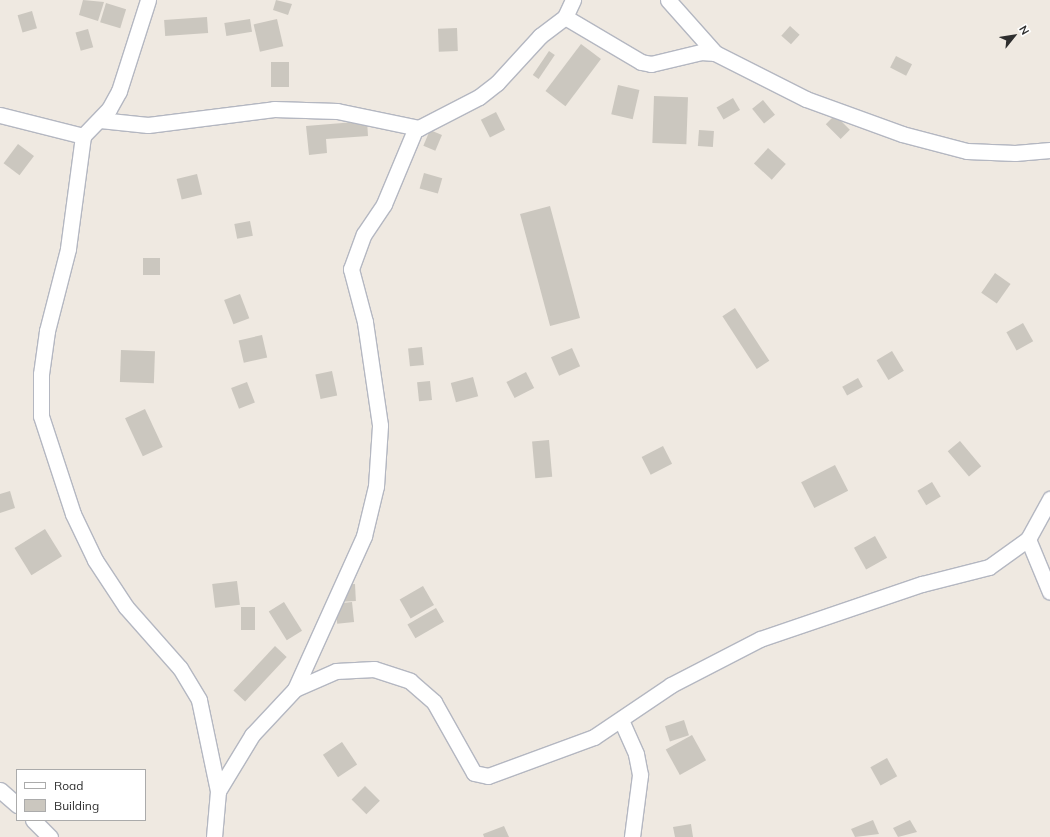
<!DOCTYPE html>
<style>
body{margin:0}
#map{position:relative;width:1050px;height:837px;overflow:hidden;background:#efe9e1;font-family:Mulish,sans-serif}
div>[style]{position:absolute}
[style*='--x']{left:calc(var(--x)*1px);top:calc(var(--y)*1px);width:calc(var(--w)*1px);rotate:calc(var(--a)*1deg)}
.building>*{inset:0;background:#cbc7bf;transform-origin:0 0}
.roads{filter:drop-shadow(1px 0 #b4b7c1) drop-shadow(-1px 0 #b4b7c1) drop-shadow(0 1px #b4b7c1) drop-shadow(0 -1px #b4b7c1)}
.street>*{height:15px;margin:-7.5px;padding:0 7.5px;transform-origin:7.5px;border-radius:7.5px;background:#fff}
span{translate:-50% -50%;white-space:nowrap;text-align:center;line-height:1.15;-webkit-text-stroke:3px #fff;paint-order:stroke}
.legend{position:absolute;left:16px;top:769px;width:130px;height:52px;box-sizing:border-box;background:#fff;border:1px solid #ababab;margin:0;padding:5px 7px;list-style:none;font-size:12px;color:#2e2e2e}
.legend li{display:flex;align-items:center;gap:8px;height:20px}
.legend b{width:20px;border:1px solid #ababab}
.north{position:absolute;left:994px;top:16px;width:40px;height:40px;-webkit-text-stroke:3px #fff;paint-order:stroke;rotate:60deg;font-size:11px;font-weight:700;line-height:16px;text-align:center;color:#2e2e2e}
.north::after{content:'';display:block;margin:auto;width:14px;height:18px;background:#2e2e2e;clip-path:polygon(50% 0,100% 100%,50% 72%,0 100%)}
</style>
<div id="map">
<div class="building">
<i style="clip-path:polygon(83px 0,104px 2px,98px 21px,79px 15px)"></i>
<i style="clip-path:polygon(276px 0,292px 4px,288px 15px,273px 10px)"></i>
<i style="left:106px;top:3px;width:21px;height:20px;rotate:17deg"></i>
<i style="left:32px;top:11px;width:18px;height:15px;rotate:74deg"></i>
<i style="left:207px;top:17px;width:16px;height:43px;rotate:86deg"></i>
<i style="left:250px;top:19px;width:13px;height:26px;rotate:81deg"></i>
<i style="left:277px;top:19px;width:28px;height:24px;rotate:77deg"></i>
<i style="left:790px;top:26px;width:13px;height:13px;rotate:42deg"></i>
<i style="left:457px;top:28px;width:23px;height:19px;rotate:88deg"></i>
<i style="left:88px;top:29px;width:19px;height:13px;rotate:74deg"></i>
<i style="left:581px;top:44px;width:25px;height:59px;rotate:37deg"></i>
<i style="left:549px;top:51px;width:7px;height:29px;rotate:34deg"></i>
<i style="left:896px;top:56px;width:18px;height:13px;rotate:27deg"></i>
<i style="left:271px;top:62px;width:18px;height:25px"></i>
<i style="left:618px;top:85px;width:22px;height:30px;rotate:13deg"></i>
<i style="left:654px;top:96px;width:34px;height:47px;rotate:2deg"></i>
<i style="left:733px;top:98px;width:14px;height:19px;rotate:60deg"></i>
<i style="left:763px;top:100px;width:19px;height:14px;rotate:51deg"></i>
<i style="left:496px;top:112px;width:20px;height:17px;rotate:63deg"></i>
<i style="left:835px;top:115px;width:21px;height:13px;rotate:45deg"></i>
<i style="clip-path:polygon(367px 121px,368px 136px,326px 139px,327px 153px,309px 155px,306px 126px)"></i>
<i style="left:430px;top:130px;width:13px;height:17px;rotate:23deg"></i>
<i style="left:699px;top:130px;width:15px;height:16px;rotate:4deg"></i>
<i style="left:18px;top:144px;width:20px;height:24px;rotate:37deg"></i>
<i style="left:768px;top:148px;width:24px;height:21px;rotate:42deg"></i>
<i style="left:424px;top:173px;width:19px;height:16px;rotate:16deg"></i>
<i style="left:197px;top:174px;width:21px;height:21px;rotate:76deg"></i>
<i style="left:550px;top:206px;width:116px;height:31px;rotate:75deg"></i>
<i style="left:250px;top:221px;width:15px;height:16px;rotate:79deg"></i>
<i style="left:143px;top:258px;width:17px;height:17px"></i>
<i style="left:995px;top:273px;width:19px;height:24px;rotate:35deg"></i>
<i style="left:240px;top:294px;width:26px;height:17px;rotate:69deg"></i>
<i style="left:735px;top:308px;width:63px;height:15px;rotate:57deg"></i>
<i style="left:1023px;top:323px;width:21px;height:19px;rotate:61deg"></i>
<i style="left:262px;top:335px;width:23px;height:24px;rotate:77deg"></i>
<i style="left:422px;top:347px;width:18px;height:14px;rotate:84deg"></i>
<i style="left:572px;top:348px;width:20px;height:23px;rotate:66deg"></i>
<i style="left:121px;top:350px;width:34px;height:32px;rotate:2deg"></i>
<i style="left:892px;top:351px;width:23px;height:18px;rotate:59deg"></i>
<i style="left:332px;top:371px;width:25px;height:17px;rotate:78deg"></i>
<i style="left:526px;top:372px;width:18px;height:22px;rotate:63deg"></i>
<i style="left:473px;top:377px;width:20px;height:23px;rotate:75deg"></i>
<i style="left:858px;top:378px;width:10px;height:18px;rotate:61deg"></i>
<i style="left:430px;top:381px;width:19px;height:13px;rotate:84deg"></i>
<i style="left:247px;top:382px;width:22px;height:17px;rotate:69deg"></i>
<i style="left:145px;top:409px;width:42px;height:22px;rotate:65deg"></i>
<i style="left:549px;top:440px;width:37px;height:17px;rotate:85deg"></i>
<i style="left:960px;top:441px;width:33px;height:16px;rotate:50deg"></i>
<i style="left:663px;top:446px;width:20px;height:24px;rotate:63deg"></i>
<i style="left:835px;top:465px;width:29px;height:38px;rotate:63deg"></i>
<i style="left:932px;top:482px;width:17px;height:17px;rotate:59deg"></i>
<i style="clip-path:polygon(10px 491px,15px 508px,0 513px,0 494px)"></i>
<i style="left:45px;top:529px;width:32px;height:36px;rotate:58deg"></i>
<i style="left:875px;top:536px;width:25px;height:24px;rotate:61deg"></i>
<i style="left:237px;top:581px;width:24px;height:25px;rotate:83deg"></i>
<i style="left:355px;top:584px;width:17px;height:14px;rotate:87deg"></i>
<i style="left:423px;top:586px;width:22px;height:27px;rotate:60deg"></i>
<i style="left:284px;top:602px;width:34px;height:18px;rotate:58deg"></i>
<i style="left:352px;top:602px;width:20px;height:17px;rotate:84deg"></i>
<i style="left:241px;top:607px;width:14px;height:23px"></i>
<i style="left:436px;top:608px;width:16px;height:33px;rotate:60deg"></i>
<i style="left:275px;top:646px;width:16px;height:61px;rotate:43deg"></i>
<i style="left:684px;top:720px;width:16px;height:20px;rotate:72deg"></i>
<i style="left:692px;top:735px;width:29px;height:30px;rotate:61deg"></i>
<i style="left:342px;top:742px;width:27px;height:23px;rotate:56deg"></i>
<i style="left:887px;top:758px;width:21px;height:19px;rotate:61deg"></i>
<i style="left:365px;top:786px;width:21px;height:19px;rotate:45deg"></i>
<i style="clip-path:polygon(873px 820px,879px 834px,855px 837px,851px 829px)"></i>
<i style="clip-path:polygon(910px 820px,917px 832px,898px 837px,893px 828px)"></i>
<i style="clip-path:polygon(691px 824px,693px 837px,675px 837px,673px 827px)"></i>
<i style="clip-path:polygon(504px 826px,509px 837px,484px 837px,483px 834px)"></i>
</div>
<div class="roads">
<div class="street">
<i style="--x:148;--y:0;--w:96;--a:107.7"></i>
<i style="--x:119;--y:91;--w:21;--a:119"></i>
<i style="--x:109;--y:109;--w:37;--a:134"></i>
<i style="--x:83;--y:136;--w:114;--a:97.6"></i>
<i style="--x:68;--y:249;--w:85;--a:104.4"></i>
<i style="--x:47;--y:331;--w:43;--a:97.9"></i>
<i style="--x:41;--y:374;--w:42;--a:90"></i>
<i style="--x:41;--y:416;--w:103;--a:71.9"></i>
<i style="--x:73;--y:514;--w:51;--a:64.4"></i>
<i style="--x:95;--y:560;--w:56;--a:56.6"></i>
<i style="--x:126;--y:607;--w:81;--a:48.5"></i>
<i style="--x:180;--y:668;--w:37;--a:59"></i>
<i style="--x:199;--y:700;--w:93;--a:78.2"></i>
<i style="--x:668;--y:0;--w:71;--a:48.4"></i>
<i style="--x:565;--y:17;--w:88;--a:30.6"></i>
<i style="--x:641;--y:62;--w:10;--a:11"></i>
<i style="--x:651;--y:64;--w:51;--a:-13.5"></i>
<i style="--x:701;--y:52;--w:14;--a:4"></i>
<i style="--x:715;--y:53;--w:102;--a:26.8"></i>
<i style="--x:806;--y:99;--w:102;--a:20"></i>
<i style="--x:902;--y:134;--w:67;--a:14.7"></i>
<i style="--x:967;--y:151;--w:48;--a:2.4"></i>
<i style="--x:1015;--y:153;--w:35;--a:-5"></i>
<i style="--x:0;--y:115;--w:86;--a:14.2"></i>
<i style="--x:100;--y:120;--w:48;--a:5.9"></i>
<i style="--x:148;--y:125;--w:127;--a:-7.2"></i>
<i style="--x:274;--y:109;--w:63;--a:1.8"></i>
<i style="--x:337;--y:111;--w:84;--a:11.7"></i>
<i style="--x:1028;--y:539;--w:57;--a:67.5"></i>
<i style="--x:295;--y:689;--w:45;--a:-23.7"></i>
<i style="--x:336;--y:671;--w:38;--a:-3"></i>
<i style="--x:374;--y:669;--w:38;--a:18"></i>
<i style="--x:410;--y:681;--w:32;--a:41"></i>
<i style="--x:434;--y:702;--w:81;--a:60.6"></i>
<i style="--x:474;--y:773;--w:14;--a:12"></i>
<i style="--x:488;--y:776;--w:113;--a:-20.2"></i>
<i style="--x:594;--y:737;--w:93;--a:-34"></i>
<i style="--x:671;--y:685;--w:100;--a:-27.3"></i>
<i style="--x:760;--y:639;--w:171;--a:-18.8"></i>
<i style="--x:922;--y:584;--w:69;--a:-14.2"></i>
<i style="--x:989;--y:567;--w:48;--a:-35.7"></i>
<i style="--x:1028;--y:539;--w:46;--a:-61.2"></i>
<i style="--x:621;--y:720;--w:37;--a:66"></i>
<i style="--x:636;--y:754;--w:21;--a:79"></i>
<i style="--x:640;--y:775;--w:63;--a:97.4"></i>
<i style="--x:0;--y:790;--w:23;--a:41"></i>
<i style="--x:33;--y:820;--w:24;--a:45"></i>
<i style="--x:214;--y:837;--w:46;--a:-85"></i>
<i style="--x:218;--y:791;--w:66;--a:-58.7"></i>
<i style="--x:252;--y:735;--w:63;--a:-46.9"></i>
<i style="--x:295;--y:689;--w:168;--a:-65.7"></i>
<i style="--x:364;--y:536;--w:51;--a:-76.5"></i>
<i style="--x:376;--y:486;--w:61;--a:-86.2"></i>
<i style="--x:380;--y:425;--w:104;--a:-98.3"></i>
<i style="--x:365;--y:322;--w:55;--a:-104.8"></i>
<i style="--x:351;--y:269;--w:37;--a:-70"></i>
<i style="--x:364;--y:234;--w:36;--a:-56"></i>
<i style="--x:384;--y:204;--w:80;--a:-67.3"></i>
<i style="--x:415;--y:130;--w:72;--a:-27.3"></i>
<i style="--x:479;--y:97;--w:23;--a:-38"></i>
<i style="--x:497;--y:83;--w:64;--a:-47.5"></i>
<i style="--x:540;--y:36;--w:31;--a:-37"></i>
<i style="--x:565;--y:17;--w:19;--a:-65"></i>
</div>
</div>
<ul class="legend">
<li><b style="height:5px;background:#fff"></b>Road</li>
<li><b style="height:11px;background:#cbc7bf"></b>Building</li>
</ul>
<div class="north">N</div>
</div>
